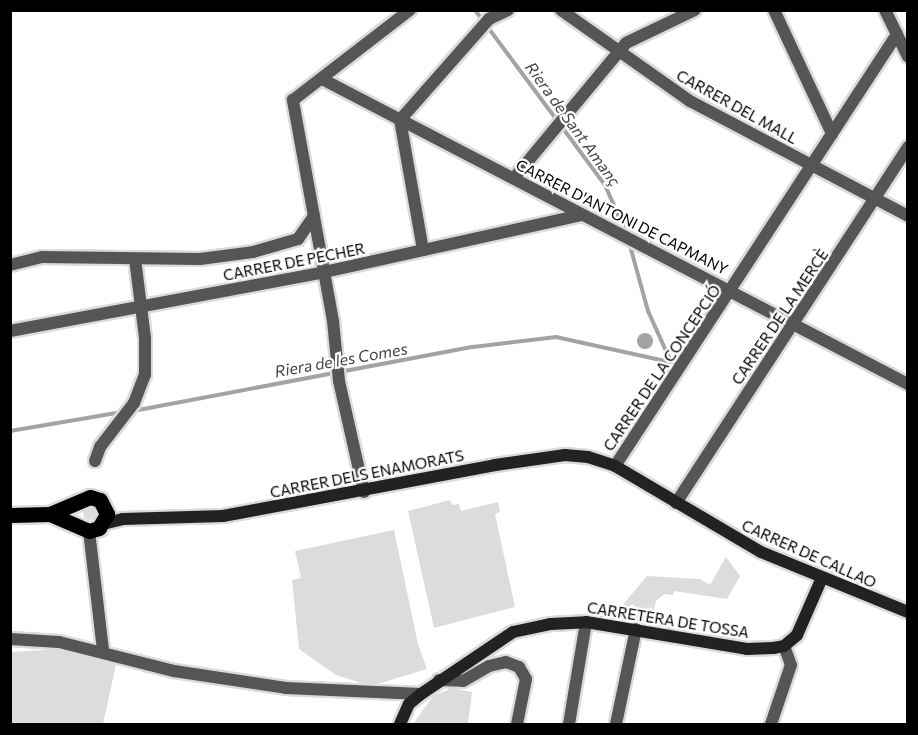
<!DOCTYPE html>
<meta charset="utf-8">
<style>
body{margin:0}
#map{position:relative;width:918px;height:735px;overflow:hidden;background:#fff;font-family:Commissioner,sans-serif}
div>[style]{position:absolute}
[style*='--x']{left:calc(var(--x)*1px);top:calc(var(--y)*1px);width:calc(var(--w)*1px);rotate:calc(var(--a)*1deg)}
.green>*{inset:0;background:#dcdcdc}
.round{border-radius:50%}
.water>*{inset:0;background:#a3a3a3}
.stream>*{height:4px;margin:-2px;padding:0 2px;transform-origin:2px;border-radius:2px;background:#a3a3a3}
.roads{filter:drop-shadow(2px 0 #dbdbdb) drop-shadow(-2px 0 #dbdbdb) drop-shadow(0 2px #dbdbdb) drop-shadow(0 -2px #dbdbdb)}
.minor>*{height:12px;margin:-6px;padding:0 6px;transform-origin:6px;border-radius:6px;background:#555}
.secondary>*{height:12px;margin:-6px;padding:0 6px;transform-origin:6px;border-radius:6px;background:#222}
.primary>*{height:15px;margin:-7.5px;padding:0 7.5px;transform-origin:7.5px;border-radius:7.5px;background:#000}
span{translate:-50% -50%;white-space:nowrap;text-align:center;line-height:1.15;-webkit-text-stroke:4.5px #fff;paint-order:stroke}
.street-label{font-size:15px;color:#000}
.water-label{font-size:16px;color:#444;font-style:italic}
.frame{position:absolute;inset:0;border:12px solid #000;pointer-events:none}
</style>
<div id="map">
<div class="green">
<i style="clip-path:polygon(450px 500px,452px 505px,459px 504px,461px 511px,498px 502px,500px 512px,495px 514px,515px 607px,434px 628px,408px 511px)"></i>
<i class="round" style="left:83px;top:506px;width:14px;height:14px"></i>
<i style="clip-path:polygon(394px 530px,418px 644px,427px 669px,371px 686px,336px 675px,299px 649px,292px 580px,301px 578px,295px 551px)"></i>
<i style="clip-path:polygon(726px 557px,740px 576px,727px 599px,674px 591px,673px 595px,664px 594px,656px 601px,654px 609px,664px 620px,664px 628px,610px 620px,647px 576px,700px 579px,710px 585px)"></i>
<i style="clip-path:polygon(73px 648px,117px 660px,103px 724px,11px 724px,11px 652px)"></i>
<i style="clip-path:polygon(452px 688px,472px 692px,468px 724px,413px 724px,433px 696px)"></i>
</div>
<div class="water">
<i class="round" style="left:637px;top:333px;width:16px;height:16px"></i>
</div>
<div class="stream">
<i style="--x:475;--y:10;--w:218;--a:53.4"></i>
<i style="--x:605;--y:185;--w:55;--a:66.3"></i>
<i style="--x:629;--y:242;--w:72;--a:74.6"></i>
<i style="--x:648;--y:311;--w:56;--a:65.7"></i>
<i style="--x:133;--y:411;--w:346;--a:-10.7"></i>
<i style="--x:473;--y:347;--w:84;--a:-6.9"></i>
<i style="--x:556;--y:337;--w:121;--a:12.4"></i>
<i style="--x:10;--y:431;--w:114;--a:-9.6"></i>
</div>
<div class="roads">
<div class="minor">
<i style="--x:561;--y:10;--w:158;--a:35.2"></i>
<i style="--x:690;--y:101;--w:246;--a:27.8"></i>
<i style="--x:774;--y:10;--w:137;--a:64.9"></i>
<i style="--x:885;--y:10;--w:52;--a:63.9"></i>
<i style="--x:322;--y:79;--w:661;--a:27.5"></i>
<i style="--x:514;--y:178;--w:175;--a:-50.3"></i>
<i style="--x:626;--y:43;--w:76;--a:-25.6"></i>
<i style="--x:423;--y:250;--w:132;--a:-100"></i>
<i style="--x:400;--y:120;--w:135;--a:-48.6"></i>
<i style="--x:489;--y:19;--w:21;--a:-25"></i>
<i style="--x:10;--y:265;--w:33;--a:-14"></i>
<i style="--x:42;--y:257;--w:158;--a:0.7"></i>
<i style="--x:200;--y:259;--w:53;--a:-7.5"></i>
<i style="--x:253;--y:252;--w:47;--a:-16.1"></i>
<i style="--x:298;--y:239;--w:28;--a:-55"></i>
<i style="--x:10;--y:331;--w:319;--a:-10.6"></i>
<i style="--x:324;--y:272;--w:263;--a:-12.5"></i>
<i style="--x:95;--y:461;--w:15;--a:-70"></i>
<i style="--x:100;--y:447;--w:56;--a:-52.3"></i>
<i style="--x:134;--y:403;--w:30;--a:-69"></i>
<i style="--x:145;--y:375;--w:37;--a:-90"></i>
<i style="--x:145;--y:338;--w:80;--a:-97.2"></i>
<i style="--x:615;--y:466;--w:516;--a:-56.86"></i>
<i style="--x:364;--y:492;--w:114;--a:-102.7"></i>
<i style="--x:339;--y:381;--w:60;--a:-95.7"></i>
<i style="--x:333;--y:321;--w:225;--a:-100.3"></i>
<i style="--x:293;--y:100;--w:148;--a:-37.6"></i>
<i style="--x:676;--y:503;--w:425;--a:-56.9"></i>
<i style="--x:89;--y:531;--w:121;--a:83.3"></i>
<i style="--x:10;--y:639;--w:49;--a:3.5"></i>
<i style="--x:59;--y:642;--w:119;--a:14.2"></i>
<i style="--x:174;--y:671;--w:113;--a:8.6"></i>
<i style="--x:286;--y:688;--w:135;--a:2.5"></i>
<i style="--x:439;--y:680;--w:24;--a:2"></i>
<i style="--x:463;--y:681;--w:30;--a:-30"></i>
<i style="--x:489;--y:666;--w:17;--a:-13"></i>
<i style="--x:506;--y:662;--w:14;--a:21"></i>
<i style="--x:519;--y:667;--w:14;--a:60"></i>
<i style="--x:526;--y:679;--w:46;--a:101.3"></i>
<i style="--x:569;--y:724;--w:103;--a:-80.5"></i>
<i style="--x:616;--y:724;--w:97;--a:-78.1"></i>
<i style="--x:771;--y:724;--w:62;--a:-71.3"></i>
<i style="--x:791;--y:665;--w:20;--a:-110"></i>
</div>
<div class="secondary">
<i style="--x:103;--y:524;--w:21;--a:-14"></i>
<i style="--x:123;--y:519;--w:100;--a:-1.7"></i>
<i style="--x:223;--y:516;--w:277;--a:-10.6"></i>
<i style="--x:495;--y:465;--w:71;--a:-8.1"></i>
<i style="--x:565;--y:455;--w:23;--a:5"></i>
<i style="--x:588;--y:457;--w:28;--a:18"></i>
<i style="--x:615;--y:466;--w:169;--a:30.5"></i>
<i style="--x:761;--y:552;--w:159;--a:22.2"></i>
<i style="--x:400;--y:724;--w:22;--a:-66"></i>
<i style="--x:409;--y:704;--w:16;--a:-40"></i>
<i style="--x:421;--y:694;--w:111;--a:-34"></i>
<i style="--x:513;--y:632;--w:39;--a:-12"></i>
<i style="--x:551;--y:624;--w:35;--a:-3"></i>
<i style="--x:586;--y:622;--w:163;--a:9.5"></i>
<i style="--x:747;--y:649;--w:26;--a:-2"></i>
<i style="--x:773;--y:648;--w:11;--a:-10"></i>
<i style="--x:784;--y:646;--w:17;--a:-40"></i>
<i style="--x:797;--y:635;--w:60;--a:-66.4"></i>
</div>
<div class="primary">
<i style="--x:10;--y:515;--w:40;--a:-1.4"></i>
<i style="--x:50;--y:514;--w:43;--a:-23"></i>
<i style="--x:90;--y:497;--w:10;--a:17"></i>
<i style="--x:100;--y:500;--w:16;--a:63"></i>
<i style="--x:107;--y:514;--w:16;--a:120"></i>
<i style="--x:99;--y:528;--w:10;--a:163"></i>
<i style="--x:89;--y:531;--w:43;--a:-156.4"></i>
</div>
</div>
<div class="street-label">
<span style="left:737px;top:107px;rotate:29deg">CARRER DEL MALL</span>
<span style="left:622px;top:217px;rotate:27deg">CARRER D'ANTONI DE CAPMANY</span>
<span style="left:294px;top:262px;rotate:-11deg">CARRER DE PECHER</span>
<span style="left:780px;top:317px;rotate:-56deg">CARRER DE LA MERCÈ</span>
<span style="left:662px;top:368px;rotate:-56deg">CARRER DE LA CONCEPCIÓ</span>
<span style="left:367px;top:474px;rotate:-11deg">CARRER DELS ENAMORATS</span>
<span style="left:809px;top:554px;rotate:24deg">CARRER DE CALLAO</span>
<span style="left:668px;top:620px;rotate:9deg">CARRETERA DE TOSSA</span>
</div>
<div class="water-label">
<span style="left:573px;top:124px;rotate:54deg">Riera de Sant Amanç</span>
<span style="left:341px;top:360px;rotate:-10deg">Riera de les Comes</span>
</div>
<div class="frame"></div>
</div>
